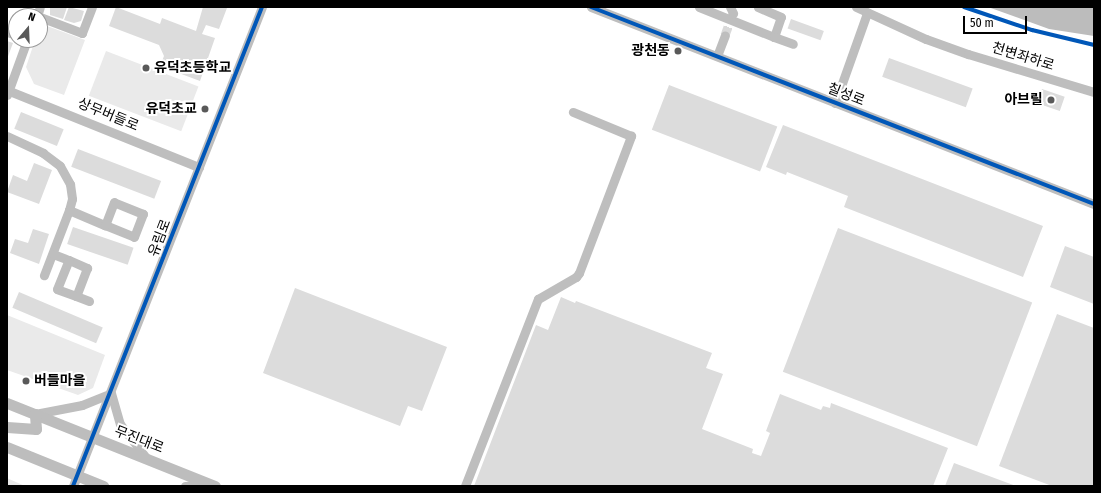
<!DOCTYPE html>
<meta charset="utf-8">
<style>
body{margin:0}
#map{position:relative;width:1101px;height:493px;overflow:hidden;background:#fff;font-family:"Fira Sans Condensed","Noto Sans KR",sans-serif}
div>[style]{position:absolute}
[style*='--x']{left:calc(var(--x)*1px);top:calc(var(--y)*1px);width:calc(var(--w)*1px);rotate:calc(var(--a)*1deg)}
.green>*{inset:0;background:#eaeaea;transform-origin:0 0}
.water>*{inset:0;background:#bcbcbc}
.building>*{inset:0;background:#dcdcdc;transform-origin:0 0}
.minor-tunnel>*{height:9px;margin-top:-4.5px;transform-origin:0;background:repeating-linear-gradient(90deg,#d9d9d9 0 9px,transparent 0 13.5px)}
.minor>*{height:9px;margin:-4.5px;padding:0 4.5px;transform-origin:4.5px;border-radius:4.5px;background:#bebebe}
.major>*{height:11px;margin:-5.5px;padding:0 5.5px;transform-origin:5.5px;border-radius:5.5px;background:#bdbdbd}
.cycleway>*{height:4px;margin:-2px;padding:0 2px;transform-origin:2px;border-radius:2px;background:#0057b8}
.dots>*{width:11px;height:11px;translate:-50% -50%;box-sizing:border-box;border:2px solid #fff;border-radius:50%}
span{translate:-50% -50%;white-space:nowrap;text-align:center;line-height:1.15;-webkit-text-stroke:4px #fff;paint-order:stroke}
.poi-label{font-size:14px;color:#000;font-weight:700}
.right{translate:-100% -50%;text-align:right}
.left{translate:0 -50%;text-align:left}
.street-label{font-size:14px;color:#000}
.frame{position:absolute;inset:0;border:8px solid #000;pointer-events:none}
.north{position:absolute;left:8px;top:8px;width:40px;height:40px;box-sizing:border-box;background:#fff;border:1px solid #999;border-radius:50%;rotate:19deg;font-size:11px;font-weight:700;line-height:16px;text-align:center;color:#000}
.north::after{content:'';display:block;margin:auto;width:14px;height:18px;background:#595959;clip-path:polygon(50% 0,100% 100%,50% 72%,0 100%)}
.scale{position:absolute;left:963px;top:16px;width:64px;height:18px;box-sizing:border-box;border:2px solid #000;border-top:0;padding-left:5px;font-size:12px;line-height:14px;white-space:nowrap;color:#000;-webkit-text-stroke:3px #fff;paint-order:stroke}
</style>
<div id="map">
<div class="green">
<i style="clip-path:polygon(47px 26px,85px 40px,64px 95px,34px 84px,26px 67px,35px 40px,40px 40px,40px 29px)"></i>
<i style="left:106px;top:51px;width:99px;height:48px;rotate:21deg"></i>
<i style="clip-path:polygon(7px 315px,105px 355px,93px 388px,78px 395px,7px 370px)"></i>
<i style="clip-path:polygon(7px 478px,9px 479px,25px 486px,7px 486px)"></i>
</div>
<div class="water">
<i style="clip-path:polygon(988px 7px,1094px 7px,1094px 36px,1049px 29px)"></i>
</div>
<div class="building">
<i style="clip-path:polygon(50px 7px,67px 7px,63px 19px,50px 15px)"></i>
<i style="clip-path:polygon(69px 7px,84px 11px,81px 21px,74px 23px,64px 20px)"></i>
<i style="clip-path:polygon(116px 7px,160px 24px,162px 18px,196px 31px,203px 7px,227px 8px,219px 29px,206px 25px,202px 34px,215px 38px,200px 81px,160px 66px,164px 56px,159px 45px,109px 26px)"></i>
<i style="left:791px;top:19px;width:35px;height:10px;rotate:20deg"></i>
<i style="clip-path:polygon(7px 41px,13px 43px,7px 59px)"></i>
<i style="left:889px;top:58px;width:89px;height:20px;rotate:20deg"></i>
<i style="left:669px;top:85px;width:116px;height:48px;rotate:21deg"></i>
<i style="left:1042px;top:89px;width:24px;height:15px;rotate:19deg"></i>
<i style="left:21px;top:112px;width:46px;height:18px;rotate:22deg"></i>
<i style="clip-path:polygon(783px 125px,1043px 226px,1023px 277px,844px 207px,848px 196px,787px 172px,786px 175px,766px 167px)"></i>
<i style="left:78px;top:149px;width:89px;height:19px;rotate:21deg"></i>
<i style="clip-path:polygon(34px 163px,52px 170px,39px 204px,7px 192px,13px 175px,27px 181px)"></i>
<i style="left:73px;top:227px;width:64px;height:18px;rotate:19deg"></i>
<i style="left:838px;top:228px;width:208px;height:154px;rotate:21deg"></i>
<i style="clip-path:polygon(33px 229px,49px 234px,39px 264px,10px 253px,15px 239px,28px 243px)"></i>
<i style="clip-path:polygon(1065px 246px,1094px 257px,1094px 304px,1050px 287px)"></i>
<i style="clip-path:polygon(295px 288px,447px 347px,422px 411px,408px 406px,400px 426px,263px 373px)"></i>
<i style="left:19px;top:292px;width:91px;height:17px;rotate:23deg"></i>
<i style="clip-path:polygon(561px 297px,575px 303px,576px 301px,712px 353px,706px 368px,723px 374px,702px 429px,753px 449px,752px 453px,761px 456px,770px 433px,766px 431px,780px 394px,821px 410px,823px 406px,830px 408px,831px 403px,948px 448px,933px 486px,474px 486px,536px 325px,548px 330px)"></i>
<i style="clip-path:polygon(1057px 314px,1094px 328px,1094px 486px,1052px 486px,999px 466px)"></i>
<i style="clip-path:polygon(954px 463px,1016px 486px,945px 486px)"></i>
</div>
<div class="minor-tunnel">
<i style="--x:725;--y:35;--w:23;--a:-70"></i>
</div>
<div class="minor">
<i style="--x:591;--y:7;--w:540;--a:21.39"></i>
<i style="--x:699;--y:7;--w:81;--a:21.8"></i>
<i style="--x:774;--y:37;--w:21;--a:-71"></i>
<i style="--x:781;--y:17;--w:25;--a:-157"></i>
<i style="--x:730;--y:7;--w:7;--a:63"></i>
<i style="--x:856;--y:7;--w:77;--a:24.6"></i>
<i style="--x:926;--y:39;--w:45;--a:19.7"></i>
<i style="--x:968;--y:54;--w:132;--a:16.8"></i>
<i style="--x:37;--y:16;--w:9;--a:-72"></i>
<i style="--x:40;--y:17;--w:45;--a:20.9"></i>
<i style="--x:82;--y:33;--w:28;--a:-69"></i>
<i style="--x:7;--y:32;--w:9;--a:18"></i>
<i style="--x:774;--y:37;--w:20;--a:20"></i>
<i style="--x:717;--y:56;--w:22;--a:-69"></i>
<i style="--x:7;--y:90;--w:207;--a:21.9"></i>
<i style="--x:7;--y:95;--w:59;--a:-70"></i>
<i style="--x:835;--y:103;--w:96;--a:-70.4"></i>
<i style="--x:7;--y:136;--w:40;--a:25"></i>
<i style="--x:43;--y:153;--w:21;--a:37"></i>
<i style="--x:60;--y:166;--w:21;--a:61"></i>
<i style="--x:70;--y:184;--w:15;--a:82"></i>
<i style="--x:72;--y:199;--w:11;--a:105"></i>
<i style="--x:69;--y:210;--w:70;--a:111"></i>
<i style="--x:69;--y:210;--w:39;--a:23"></i>
<i style="--x:105;--y:225;--w:31;--a:22"></i>
<i style="--x:134;--y:237;--w:25;--a:-69"></i>
<i style="--x:143;--y:214;--w:31;--a:-158"></i>
<i style="--x:114;--y:202;--w:25;--a:111"></i>
<i style="--x:53;--y:254;--w:17;--a:21"></i>
<i style="--x:69;--y:260;--w:20;--a:24"></i>
<i style="--x:87;--y:268;--w:30;--a:111"></i>
<i style="--x:76;--y:296;--w:20;--a:-160"></i>
<i style="--x:57;--y:289;--w:31;--a:-68"></i>
<i style="--x:76;--y:296;--w:14;--a:21"></i>
<i style="--x:111;--y:393;--w:32;--a:74"></i>
<i style="--x:120;--y:424;--w:44;--a:52.4"></i>
<i style="--x:35;--y:414;--w:48;--a:-10.8"></i>
<i style="--x:82;--y:405;--w:31;--a:-22"></i>
<i style="--x:73;--y:486;--w:515;--a:-68.47"></i>
<i style="--x:185;--y:486;--w:21;--a:-5"></i>
<i style="--x:465;--y:486;--w:201;--a:-68.7"></i>
<i style="--x:538;--y:299;--w:44;--a:-30.1"></i>
<i style="--x:576;--y:277;--w:5;--a:-53"></i>
<i style="--x:579;--y:273;--w:147;--a:-69.2"></i>
<i style="--x:631;--y:136;--w:63;--a:-157.5"></i>
</div>
<div class="major">
<i style="--x:7;--y:403;--w:224;--a:21.8"></i>
<i style="--x:7;--y:427;--w:29;--a:4"></i>
<i style="--x:36;--y:429;--w:15;--a:-94"></i>
<i style="--x:7;--y:447;--w:104;--a:22.1"></i>
</div>
<div class="cycleway">
<i style="--x:591;--y:7;--w:540;--a:21.39"></i>
<i style="--x:964;--y:7;--w:72;--a:18.7"></i>
<i style="--x:1032;--y:30;--w:64;--a:13.6"></i>
<i style="--x:73;--y:486;--w:515;--a:-68.47"></i>
</div>
<div class="dots">
<i style="left:678px;top:51px;background:#595959"></i>
<i style="left:146px;top:68px;background:#595959"></i>
<i style="left:1051px;top:100px;background:#595959"></i>
<i style="left:205px;top:109px;background:#595959"></i>
<i style="left:26px;top:381px;background:#595959"></i>
</div>
<div class="poi-label">
<span class="right" style="left:670px;top:51px">광천동</span>
<span class="left" style="left:154px;top:68px">유덕초등학교</span>
<span class="right" style="left:1043px;top:100px">아브릴</span>
<span class="right" style="left:197px;top:109px">유덕초교</span>
<span class="left" style="left:34px;top:381px">버들마을</span>
</div>
<div class="street-label">
<span style="left:1023px;top:57px;rotate:17deg">천변좌하로</span>
<span style="left:846px;top:95px;rotate:21deg">칠성로</span>
<span style="left:108px;top:115px;rotate:22deg">상무버들로</span>
<span style="left:160px;top:238px;rotate:-69deg">유림로</span>
<span style="left:139px;top:440px;rotate:21deg">무진대로</span>
</div>
<div class="frame"></div>
<div class="north">N</div>
<div class="scale">50 m</div>
</div>
